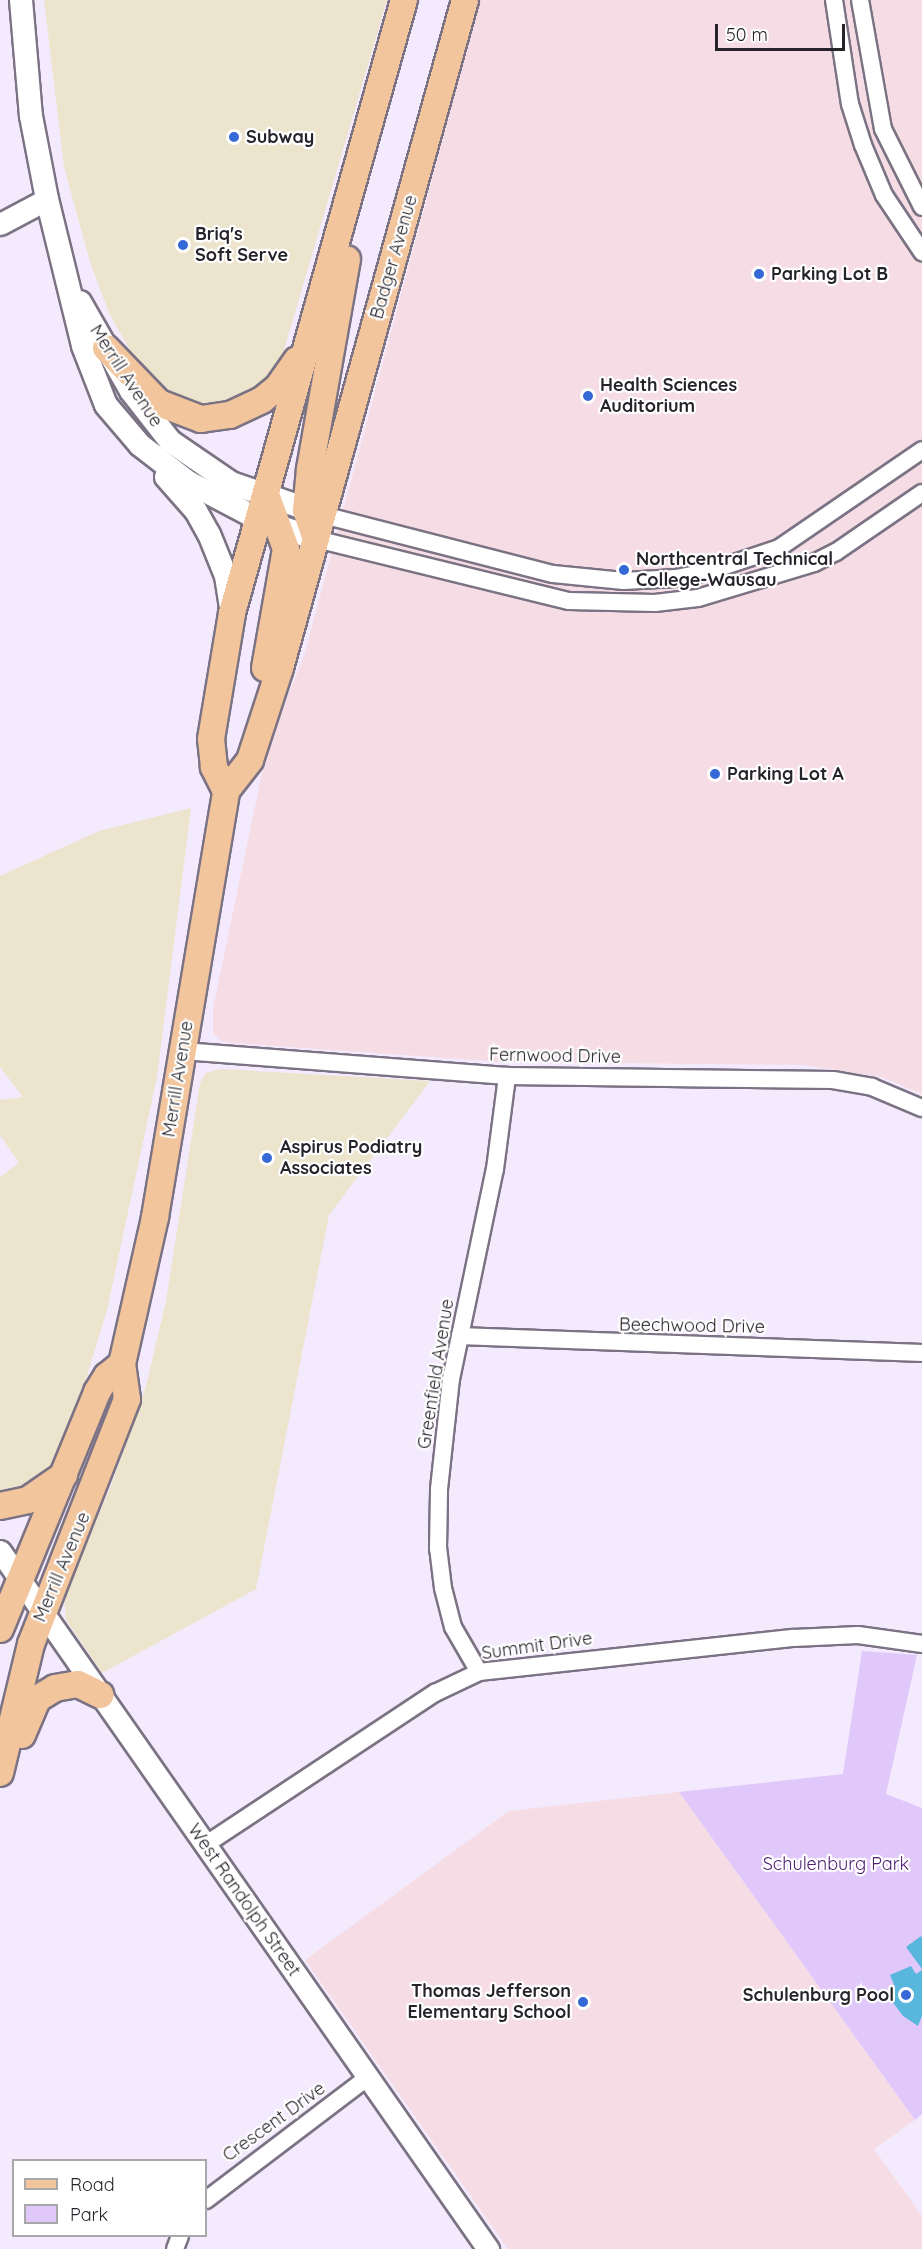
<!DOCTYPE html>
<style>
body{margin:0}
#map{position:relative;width:922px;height:2249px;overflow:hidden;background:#f3eafd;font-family:Quicksand,sans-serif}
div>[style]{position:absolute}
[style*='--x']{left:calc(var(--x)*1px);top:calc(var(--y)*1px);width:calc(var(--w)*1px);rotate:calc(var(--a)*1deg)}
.commercial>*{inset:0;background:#ede4ce}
.education>*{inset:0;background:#f6dde5}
.green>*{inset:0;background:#e1c8fb}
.water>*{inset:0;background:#59b7dd}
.roads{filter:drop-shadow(2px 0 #7b7384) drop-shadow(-2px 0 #7b7384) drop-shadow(0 2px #7b7384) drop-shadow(0 -2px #7b7384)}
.minor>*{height:16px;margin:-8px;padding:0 8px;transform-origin:8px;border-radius:8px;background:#fff}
.tertiary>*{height:21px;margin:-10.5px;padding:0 10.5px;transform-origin:10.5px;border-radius:10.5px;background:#fff}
.secondary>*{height:22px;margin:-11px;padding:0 11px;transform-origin:11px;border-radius:11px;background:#fff}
.primary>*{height:26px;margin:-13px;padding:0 13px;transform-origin:13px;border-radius:13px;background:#f2c59c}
.dots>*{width:16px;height:16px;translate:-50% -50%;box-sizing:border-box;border:3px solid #fff;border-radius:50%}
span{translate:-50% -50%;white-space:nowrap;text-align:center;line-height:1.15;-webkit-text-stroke:4.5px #fff;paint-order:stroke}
.poi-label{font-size:18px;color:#26232a;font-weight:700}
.left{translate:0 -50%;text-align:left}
.right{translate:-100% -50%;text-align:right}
.street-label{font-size:18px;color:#26232a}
.park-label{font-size:18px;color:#502172}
.legend{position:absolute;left:12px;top:2159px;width:195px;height:78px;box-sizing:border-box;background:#fff;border:2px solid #a8a7aa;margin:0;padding:8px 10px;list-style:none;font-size:18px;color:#26232a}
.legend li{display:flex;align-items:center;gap:12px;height:30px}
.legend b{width:30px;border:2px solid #a8a7aa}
.scale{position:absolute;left:715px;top:24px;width:130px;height:27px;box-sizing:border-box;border:3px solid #26232a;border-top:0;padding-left:8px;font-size:18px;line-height:21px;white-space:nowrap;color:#26232a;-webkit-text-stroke:4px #fff;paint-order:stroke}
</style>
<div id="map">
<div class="commercial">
<i style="clip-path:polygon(44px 0,387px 0,279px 367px,272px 380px,218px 409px,174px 402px,140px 368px,109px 313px,90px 262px,64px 167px)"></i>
<i style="clip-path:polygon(191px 808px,157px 1077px,107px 1310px,86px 1379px,47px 1477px,0 1498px,0 1177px,19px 1163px,0 1135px,0 1100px,23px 1097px,0 1067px,0 876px,99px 831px)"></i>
<i style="clip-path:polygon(220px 1069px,430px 1081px,329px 1215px,256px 1589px,102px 1673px,66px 1620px,64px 1597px,112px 1483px,146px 1386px,166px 1301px,200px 1083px,206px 1073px)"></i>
</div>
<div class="education">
<i style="clip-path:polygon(480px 0,922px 0,922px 1094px,881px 1077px,803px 1065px,502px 1062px,232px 1043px,221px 1041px,213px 1033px,213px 1008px,268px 744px,304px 656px)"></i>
<i style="clip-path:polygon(679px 1792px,915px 2120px,874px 2149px,922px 2216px,922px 2249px,508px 2249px,305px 1960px,509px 1811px)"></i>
</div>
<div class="green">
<i style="clip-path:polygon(862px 1651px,917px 1655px,886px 1794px,922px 1808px,922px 2114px,915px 2120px,679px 1792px,843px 1774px)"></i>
</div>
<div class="water">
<i style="clip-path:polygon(921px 1936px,922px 1938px,922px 1969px,906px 1947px)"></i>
<i style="clip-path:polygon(911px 1966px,916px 1974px,922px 1970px,922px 2016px,918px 2026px,903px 2016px,888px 1996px,895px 1987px,890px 1975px)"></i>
</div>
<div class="roads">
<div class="minor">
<i style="--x:834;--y:0;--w:105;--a:81.3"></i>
<i style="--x:850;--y:104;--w:43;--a:72.4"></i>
<i style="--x:863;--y:145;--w:54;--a:67.2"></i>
<i style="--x:884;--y:195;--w:69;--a:56.3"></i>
<i style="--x:860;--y:0;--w:131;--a:79.9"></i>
<i style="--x:883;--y:129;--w:87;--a:63.4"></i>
<i style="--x:323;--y:515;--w:237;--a:14.4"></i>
<i style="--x:553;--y:574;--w:71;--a:5.6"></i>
<i style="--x:624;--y:581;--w:52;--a:-3.3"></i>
<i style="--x:676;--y:578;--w:32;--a:-11"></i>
<i style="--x:707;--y:572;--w:76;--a:-18.4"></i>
<i style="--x:779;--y:548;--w:173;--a:-34.4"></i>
<i style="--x:316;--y:539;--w:260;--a:13.8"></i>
<i style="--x:569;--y:601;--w:86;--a:1.3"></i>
<i style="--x:655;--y:603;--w:43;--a:-6.6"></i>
<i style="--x:698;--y:598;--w:121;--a:-16.8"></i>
<i style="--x:814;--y:563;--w:25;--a:-27"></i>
<i style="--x:836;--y:552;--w:104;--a:-34.5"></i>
<i style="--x:183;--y:1051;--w:325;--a:4.4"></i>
<i style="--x:507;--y:1076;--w:326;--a:0.7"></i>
<i style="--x:833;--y:1080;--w:40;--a:10"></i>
<i style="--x:872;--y:1087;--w:54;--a:22.8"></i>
<i style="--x:460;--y:1336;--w:462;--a:2.1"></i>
<i style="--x:479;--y:1672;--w:52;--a:-120"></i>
<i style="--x:453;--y:1627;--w:40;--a:-104.4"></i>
<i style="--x:443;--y:1588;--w:39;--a:-97"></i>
<i style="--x:438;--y:1549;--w:60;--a:-89"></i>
<i style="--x:439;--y:1489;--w:111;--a:-83.8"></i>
<i style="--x:451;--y:1379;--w:215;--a:-78.2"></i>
<i style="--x:495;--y:1169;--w:94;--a:-82.6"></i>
<i style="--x:205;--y:1845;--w:276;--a:-33.5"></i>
<i style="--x:435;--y:1693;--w:49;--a:-25.5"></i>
<i style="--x:479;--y:1672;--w:317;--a:-6.2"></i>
<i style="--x:794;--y:1638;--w:64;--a:-2.7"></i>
<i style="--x:858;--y:1635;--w:65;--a:8"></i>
<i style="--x:206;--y:2200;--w:202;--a:-37.2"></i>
<i style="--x:175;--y:2249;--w:14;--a:-69"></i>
</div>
<div class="tertiary">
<i style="--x:0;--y:224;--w:53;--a:-28"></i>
<i style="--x:0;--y:1551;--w:852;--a:55.04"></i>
</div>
<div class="secondary">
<i style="--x:21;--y:0;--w:116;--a:85.1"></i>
<i style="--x:31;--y:116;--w:85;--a:79.1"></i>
<i style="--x:47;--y:199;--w:151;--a:76.2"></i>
<i style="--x:83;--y:346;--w:63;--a:68.7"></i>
<i style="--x:106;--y:405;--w:52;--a:49.6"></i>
<i style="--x:140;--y:445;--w:61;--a:37.6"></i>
<i style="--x:188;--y:482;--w:81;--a:27.8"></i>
<i style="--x:260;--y:520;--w:59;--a:18.7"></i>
<i style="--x:80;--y:302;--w:103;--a:60.2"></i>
<i style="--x:131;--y:391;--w:63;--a:52"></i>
<i style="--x:170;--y:441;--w:74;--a:34.5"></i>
<i style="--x:231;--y:483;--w:95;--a:19"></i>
<i style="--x:166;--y:477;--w:45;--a:48.6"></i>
<i style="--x:196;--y:511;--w:26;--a:61"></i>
<i style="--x:209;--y:534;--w:45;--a:68"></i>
<i style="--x:226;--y:576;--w:37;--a:81"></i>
</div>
<div class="primary">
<i style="--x:106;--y:348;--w:76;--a:46.1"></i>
<i style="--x:159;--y:403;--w:45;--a:20.9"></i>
<i style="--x:201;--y:419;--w:29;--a:-8"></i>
<i style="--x:230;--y:415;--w:35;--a:-25"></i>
<i style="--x:262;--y:400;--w:21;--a:-39"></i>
<i style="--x:278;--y:387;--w:33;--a:-55"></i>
<i style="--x:316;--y:539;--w:31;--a:-109"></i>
<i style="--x:306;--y:510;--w:41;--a:-84.4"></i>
<i style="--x:310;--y:469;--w:213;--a:-80"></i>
<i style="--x:265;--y:668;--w:121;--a:-80"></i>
<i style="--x:286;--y:549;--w:55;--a:-110.1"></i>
<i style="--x:226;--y:791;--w:27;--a:-117"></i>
<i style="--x:214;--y:767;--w:28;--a:-96"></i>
<i style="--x:211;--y:739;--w:128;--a:-80.5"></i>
<i style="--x:232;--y:613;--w:637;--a:-74.33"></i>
<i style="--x:0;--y:1506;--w:29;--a:-12"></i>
<i style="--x:28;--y:1500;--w:44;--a:-34.8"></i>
<i style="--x:0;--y:1629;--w:256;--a:-67.7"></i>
<i style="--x:97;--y:1392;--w:19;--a:-58"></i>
<i style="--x:107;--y:1376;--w:19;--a:-39"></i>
<i style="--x:22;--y:1735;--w:39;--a:-67"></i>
<i style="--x:37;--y:1699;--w:21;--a:-31"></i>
<i style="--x:55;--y:1688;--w:23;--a:-10"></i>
<i style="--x:78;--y:1684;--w:25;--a:26"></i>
<i style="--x:0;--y:1773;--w:133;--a:-76.5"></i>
<i style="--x:31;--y:1644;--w:263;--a:-68.6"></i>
<i style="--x:127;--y:1399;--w:35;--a:-98"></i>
<i style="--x:122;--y:1364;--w:151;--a:-77.3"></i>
<i style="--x:155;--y:1217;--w:432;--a:-80.5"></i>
<i style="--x:226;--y:791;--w:39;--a:-52"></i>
<i style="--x:250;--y:760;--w:97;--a:-71.9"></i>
<i style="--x:280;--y:668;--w:693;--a:-74.52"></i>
</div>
</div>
<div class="dots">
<i style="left:234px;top:137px;background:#3569d8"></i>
<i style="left:183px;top:245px;background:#3569d8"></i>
<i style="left:759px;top:274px;background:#3569d8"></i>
<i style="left:588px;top:396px;background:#3569d8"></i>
<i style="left:624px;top:570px;background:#3569d8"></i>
<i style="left:715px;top:774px;background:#3569d8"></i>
<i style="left:267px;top:1158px;background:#3569d8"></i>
<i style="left:906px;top:1995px;background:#3569d8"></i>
<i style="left:583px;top:2002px;background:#3569d8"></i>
</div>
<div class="poi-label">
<span class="left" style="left:246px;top:137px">Subway</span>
<span class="left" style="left:195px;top:245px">Briq's<br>Soft Serve</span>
<span class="left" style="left:771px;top:274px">Parking Lot B</span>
<span class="left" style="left:600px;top:396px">Health Sciences<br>Auditorium</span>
<span class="left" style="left:636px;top:570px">Northcentral Technical<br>College-Wausau</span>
<span class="left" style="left:727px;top:774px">Parking Lot A</span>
<span class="left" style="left:280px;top:1158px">Aspirus Podiatry<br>Associates</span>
<span class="right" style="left:571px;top:2002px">Thomas Jefferson<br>Elementary School</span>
<span class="right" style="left:894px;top:1995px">Schulenburg Pool</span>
</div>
<div class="street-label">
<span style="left:394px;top:257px;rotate:-74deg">Badger Avenue</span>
<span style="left:126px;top:376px;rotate:57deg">Merrill Avenue</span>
<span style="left:555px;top:1056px;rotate:1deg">Fernwood Drive</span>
<span style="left:178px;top:1079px;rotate:-81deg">Merrill Avenue</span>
<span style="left:692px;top:1326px;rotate:1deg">Beechwood Drive</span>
<span style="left:436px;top:1374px;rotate:-81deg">Greenfield Avenue</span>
<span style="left:62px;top:1567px;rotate:-67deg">Merrill Avenue</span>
<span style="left:537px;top:1646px;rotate:-8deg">Summit Drive</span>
<span style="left:244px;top:1900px;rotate:55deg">West Randolph Street</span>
<span style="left:274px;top:2122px;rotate:-36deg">Crescent Drive</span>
</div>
<div class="park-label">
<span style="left:836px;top:1864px">Schulenburg Park</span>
</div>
<ul class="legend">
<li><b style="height:8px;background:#f2c59c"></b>Road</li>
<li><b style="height:16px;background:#e1c8fb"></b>Park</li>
</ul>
<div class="scale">50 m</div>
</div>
